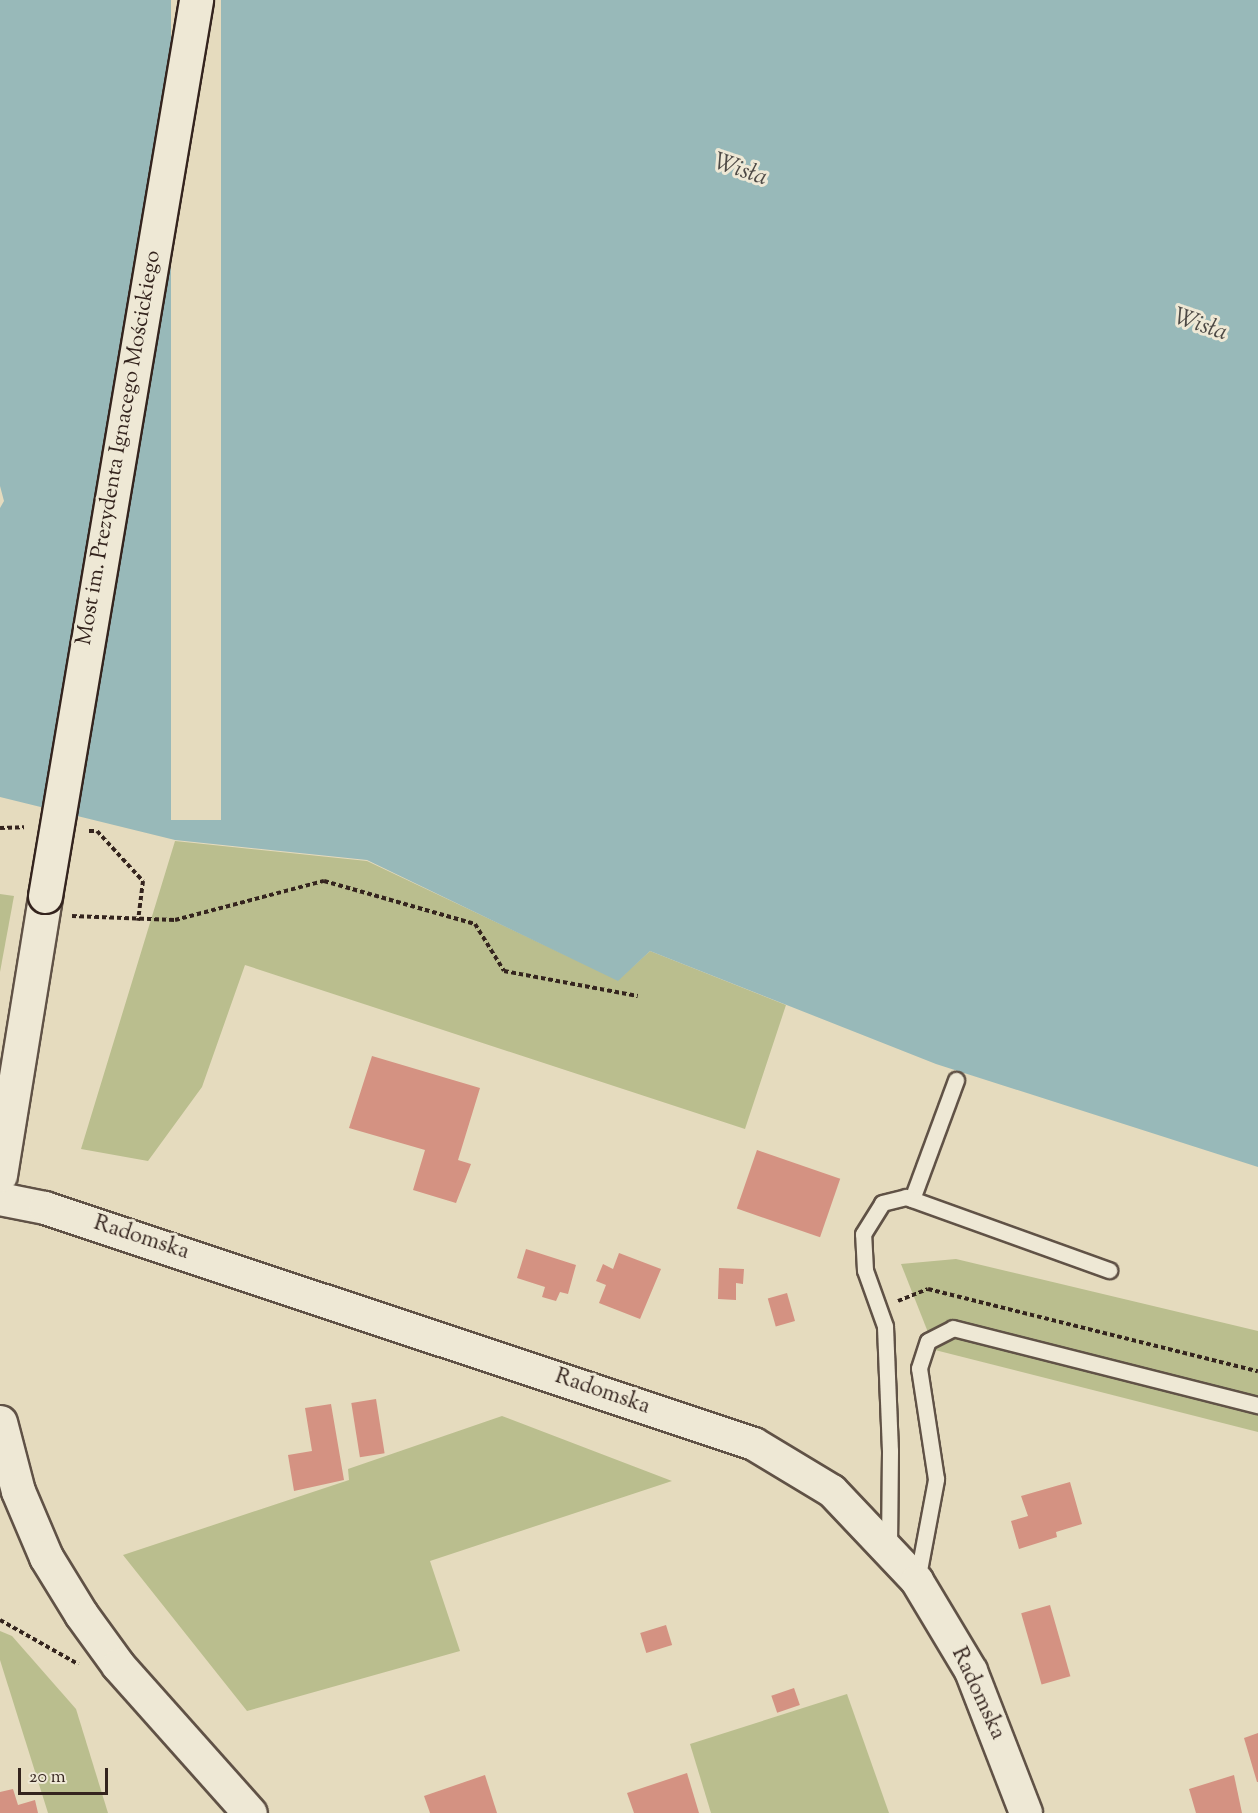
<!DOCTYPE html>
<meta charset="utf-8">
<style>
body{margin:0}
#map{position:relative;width:1258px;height:1813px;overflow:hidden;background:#e5dbbe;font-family:"Sorts Mill Goudy",serif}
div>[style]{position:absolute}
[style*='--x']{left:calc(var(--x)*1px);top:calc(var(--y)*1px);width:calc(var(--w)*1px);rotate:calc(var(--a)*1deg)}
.green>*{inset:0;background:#babe8e}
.water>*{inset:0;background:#98b9b9}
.pier>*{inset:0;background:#e5dbbe;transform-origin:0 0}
.building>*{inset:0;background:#d49282;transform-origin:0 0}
.path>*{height:4px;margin-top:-2px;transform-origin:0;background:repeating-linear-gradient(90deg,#34241e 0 4.5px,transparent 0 7.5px)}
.roads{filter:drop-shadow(2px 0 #605246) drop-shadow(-2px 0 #605246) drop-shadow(0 2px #605246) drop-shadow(0 -2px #605246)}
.service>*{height:15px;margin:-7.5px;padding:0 7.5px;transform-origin:7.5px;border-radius:7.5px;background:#eee8d5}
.minor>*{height:32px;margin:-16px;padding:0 16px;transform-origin:16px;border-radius:16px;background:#eee8d5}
.secondary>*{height:33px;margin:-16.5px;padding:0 16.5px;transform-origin:16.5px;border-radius:16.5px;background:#eee8d5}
.bridges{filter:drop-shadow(2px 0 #34241e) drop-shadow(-2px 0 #34241e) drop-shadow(0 2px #34241e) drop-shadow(0 -2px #34241e)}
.secondary-bridge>*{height:33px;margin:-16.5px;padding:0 16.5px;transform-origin:16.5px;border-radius:16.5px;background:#eee8d5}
span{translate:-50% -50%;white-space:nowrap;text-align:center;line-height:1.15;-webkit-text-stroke:6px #eee8d5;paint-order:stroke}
.street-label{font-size:22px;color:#34241e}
.water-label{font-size:24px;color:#4d4945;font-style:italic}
.scale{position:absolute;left:18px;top:1768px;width:90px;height:27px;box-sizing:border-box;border:3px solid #34241e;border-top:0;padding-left:8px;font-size:18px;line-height:21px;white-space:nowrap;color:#34241e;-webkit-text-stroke:4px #eee8d5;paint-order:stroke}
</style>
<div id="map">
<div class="green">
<i style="clip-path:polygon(175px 841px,367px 861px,618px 980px,650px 951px,786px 1005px,745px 1129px,245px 965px,202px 1087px,148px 1161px,81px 1149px)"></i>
<i style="clip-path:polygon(0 894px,14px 896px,0 972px)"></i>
<i style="clip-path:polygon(956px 1259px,1258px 1331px,1258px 1432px,935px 1350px,901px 1264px)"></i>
<i style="clip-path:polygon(502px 1416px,672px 1481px,430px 1561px,460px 1651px,247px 1711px,123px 1555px,349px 1480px,348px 1469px)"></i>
<i style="clip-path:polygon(0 1631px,12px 1636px,76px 1709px,108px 1813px,48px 1813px,0 1660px)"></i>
<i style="clip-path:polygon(847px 1694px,889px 1813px,711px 1813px,690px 1744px)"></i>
</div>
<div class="water">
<i style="clip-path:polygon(0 0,1258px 0,1258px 1167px,936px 1064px,650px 951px,618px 981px,367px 860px,175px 840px,0 797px,0 508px,4px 501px,0 486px)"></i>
</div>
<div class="pier">
<i style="left:171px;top:0;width:50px;height:820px"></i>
</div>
<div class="building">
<i style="clip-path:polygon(372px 1056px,480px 1088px,458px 1160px,471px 1164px,456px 1203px,413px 1190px,425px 1150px,349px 1128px)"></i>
<i style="left:757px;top:1150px;width:88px;height:62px;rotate:19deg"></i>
<i style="clip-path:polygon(526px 1249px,576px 1265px,568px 1294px,560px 1292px,556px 1301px,542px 1297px,545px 1287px,517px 1278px)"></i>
<i style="clip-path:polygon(619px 1253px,661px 1269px,640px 1319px,599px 1303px,606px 1285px,596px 1281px,603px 1264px,613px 1269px)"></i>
<i style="clip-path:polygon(719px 1268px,744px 1269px,743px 1284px,736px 1283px,736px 1300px,718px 1299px)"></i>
<i style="left:787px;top:1293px;width:29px;height:20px;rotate:74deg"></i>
<i style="left:376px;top:1399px;width:55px;height:25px;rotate:81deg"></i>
<i style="clip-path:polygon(331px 1404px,344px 1480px,294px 1491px,288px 1455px,312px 1451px,305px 1408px)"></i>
<i style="clip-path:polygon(1070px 1482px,1082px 1524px,1056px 1532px,1057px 1537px,1019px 1549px,1011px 1521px,1028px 1516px,1021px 1496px)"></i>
<i style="left:1050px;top:1605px;width:74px;height:30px;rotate:74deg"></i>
<i style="left:666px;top:1625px;width:21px;height:27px;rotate:73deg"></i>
<i style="left:794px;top:1688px;width:18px;height:24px;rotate:71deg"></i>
<i style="clip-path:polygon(1258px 1733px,1258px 1782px,1257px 1782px,1244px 1738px)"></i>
<i style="clip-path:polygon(687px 1773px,699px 1813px,634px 1813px,627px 1793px)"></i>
<i style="clip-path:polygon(485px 1775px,497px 1813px,430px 1813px,424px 1796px)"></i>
<i style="clip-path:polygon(1234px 1775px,1242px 1813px,1196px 1813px,1189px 1789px)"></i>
<i style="clip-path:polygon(13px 1789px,18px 1805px,35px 1800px,38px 1813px,0 1813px,0 1792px)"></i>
</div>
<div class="path">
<i style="--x:0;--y:828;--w:24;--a:-2"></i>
<i style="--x:89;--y:831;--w:8;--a:0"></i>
<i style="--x:97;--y:831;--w:68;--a:47.4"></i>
<i style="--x:143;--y:881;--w:40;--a:97.1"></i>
<i style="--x:72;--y:916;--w:103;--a:2.2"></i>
<i style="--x:175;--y:920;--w:154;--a:-14.7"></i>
<i style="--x:324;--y:881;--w:157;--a:15.9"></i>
<i style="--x:475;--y:924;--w:55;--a:58.3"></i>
<i style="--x:504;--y:971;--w:136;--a:10.6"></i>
<i style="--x:898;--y:1301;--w:32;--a:-22"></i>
<i style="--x:928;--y:1289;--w:340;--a:14"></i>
<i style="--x:0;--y:1620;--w:90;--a:29.4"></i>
</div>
<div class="roads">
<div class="service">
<i style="--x:912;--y:1199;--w:127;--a:-69.7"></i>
<i style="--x:889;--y:1547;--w:96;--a:-89.4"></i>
<i style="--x:890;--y:1451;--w:125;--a:-92.3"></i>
<i style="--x:885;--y:1326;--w:59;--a:-109.7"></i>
<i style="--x:865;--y:1270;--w:36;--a:-93"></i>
<i style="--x:863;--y:1234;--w:36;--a:-58"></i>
<i style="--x:882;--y:1203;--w:25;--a:-14"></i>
<i style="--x:906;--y:1197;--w:216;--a:19.8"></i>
<i style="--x:917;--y:1581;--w:104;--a:-79.4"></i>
<i style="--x:936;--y:1479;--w:112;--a:-98.7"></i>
<i style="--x:919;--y:1368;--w:28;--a:-72"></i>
<i style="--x:928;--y:1341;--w:28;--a:-27"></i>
<i style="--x:953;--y:1328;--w:315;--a:14.2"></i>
</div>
<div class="minor">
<i style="--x:0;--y:1199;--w:46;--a:11.3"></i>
<i style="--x:45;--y:1208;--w:747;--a:18.41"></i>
<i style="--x:754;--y:1444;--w:91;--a:31.1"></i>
<i style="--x:832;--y:1491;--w:124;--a:46.6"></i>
<i style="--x:917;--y:1581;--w:105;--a:59"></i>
<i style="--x:971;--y:1671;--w:152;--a:68.8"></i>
</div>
<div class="secondary">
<i style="--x:0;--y:1175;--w:283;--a:-80.8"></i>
<i style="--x:0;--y:1422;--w:71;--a:75.4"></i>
<i style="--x:18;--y:1491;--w:72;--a:67"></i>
<i style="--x:46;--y:1557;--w:67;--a:58.4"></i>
<i style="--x:81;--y:1614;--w:63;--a:54"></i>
<i style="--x:118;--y:1665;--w:198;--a:48.3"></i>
</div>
</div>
<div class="bridges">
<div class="secondary-bridge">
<i style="--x:45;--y:896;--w:909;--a:-80.43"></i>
</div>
</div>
<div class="street-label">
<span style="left:120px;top:448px;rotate:-80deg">Most im. Prezydenta Ignacego Mościckiego</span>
<span style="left:141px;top:1239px;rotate:18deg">Radomska</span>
<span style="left:602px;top:1393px;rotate:19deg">Radomska</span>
<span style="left:977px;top:1694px;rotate:65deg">Radomska</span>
</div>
<div class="water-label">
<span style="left:740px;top:171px;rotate:19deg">Wisła</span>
<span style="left:1200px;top:326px;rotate:19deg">Wisła</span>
</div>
<div class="scale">20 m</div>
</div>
